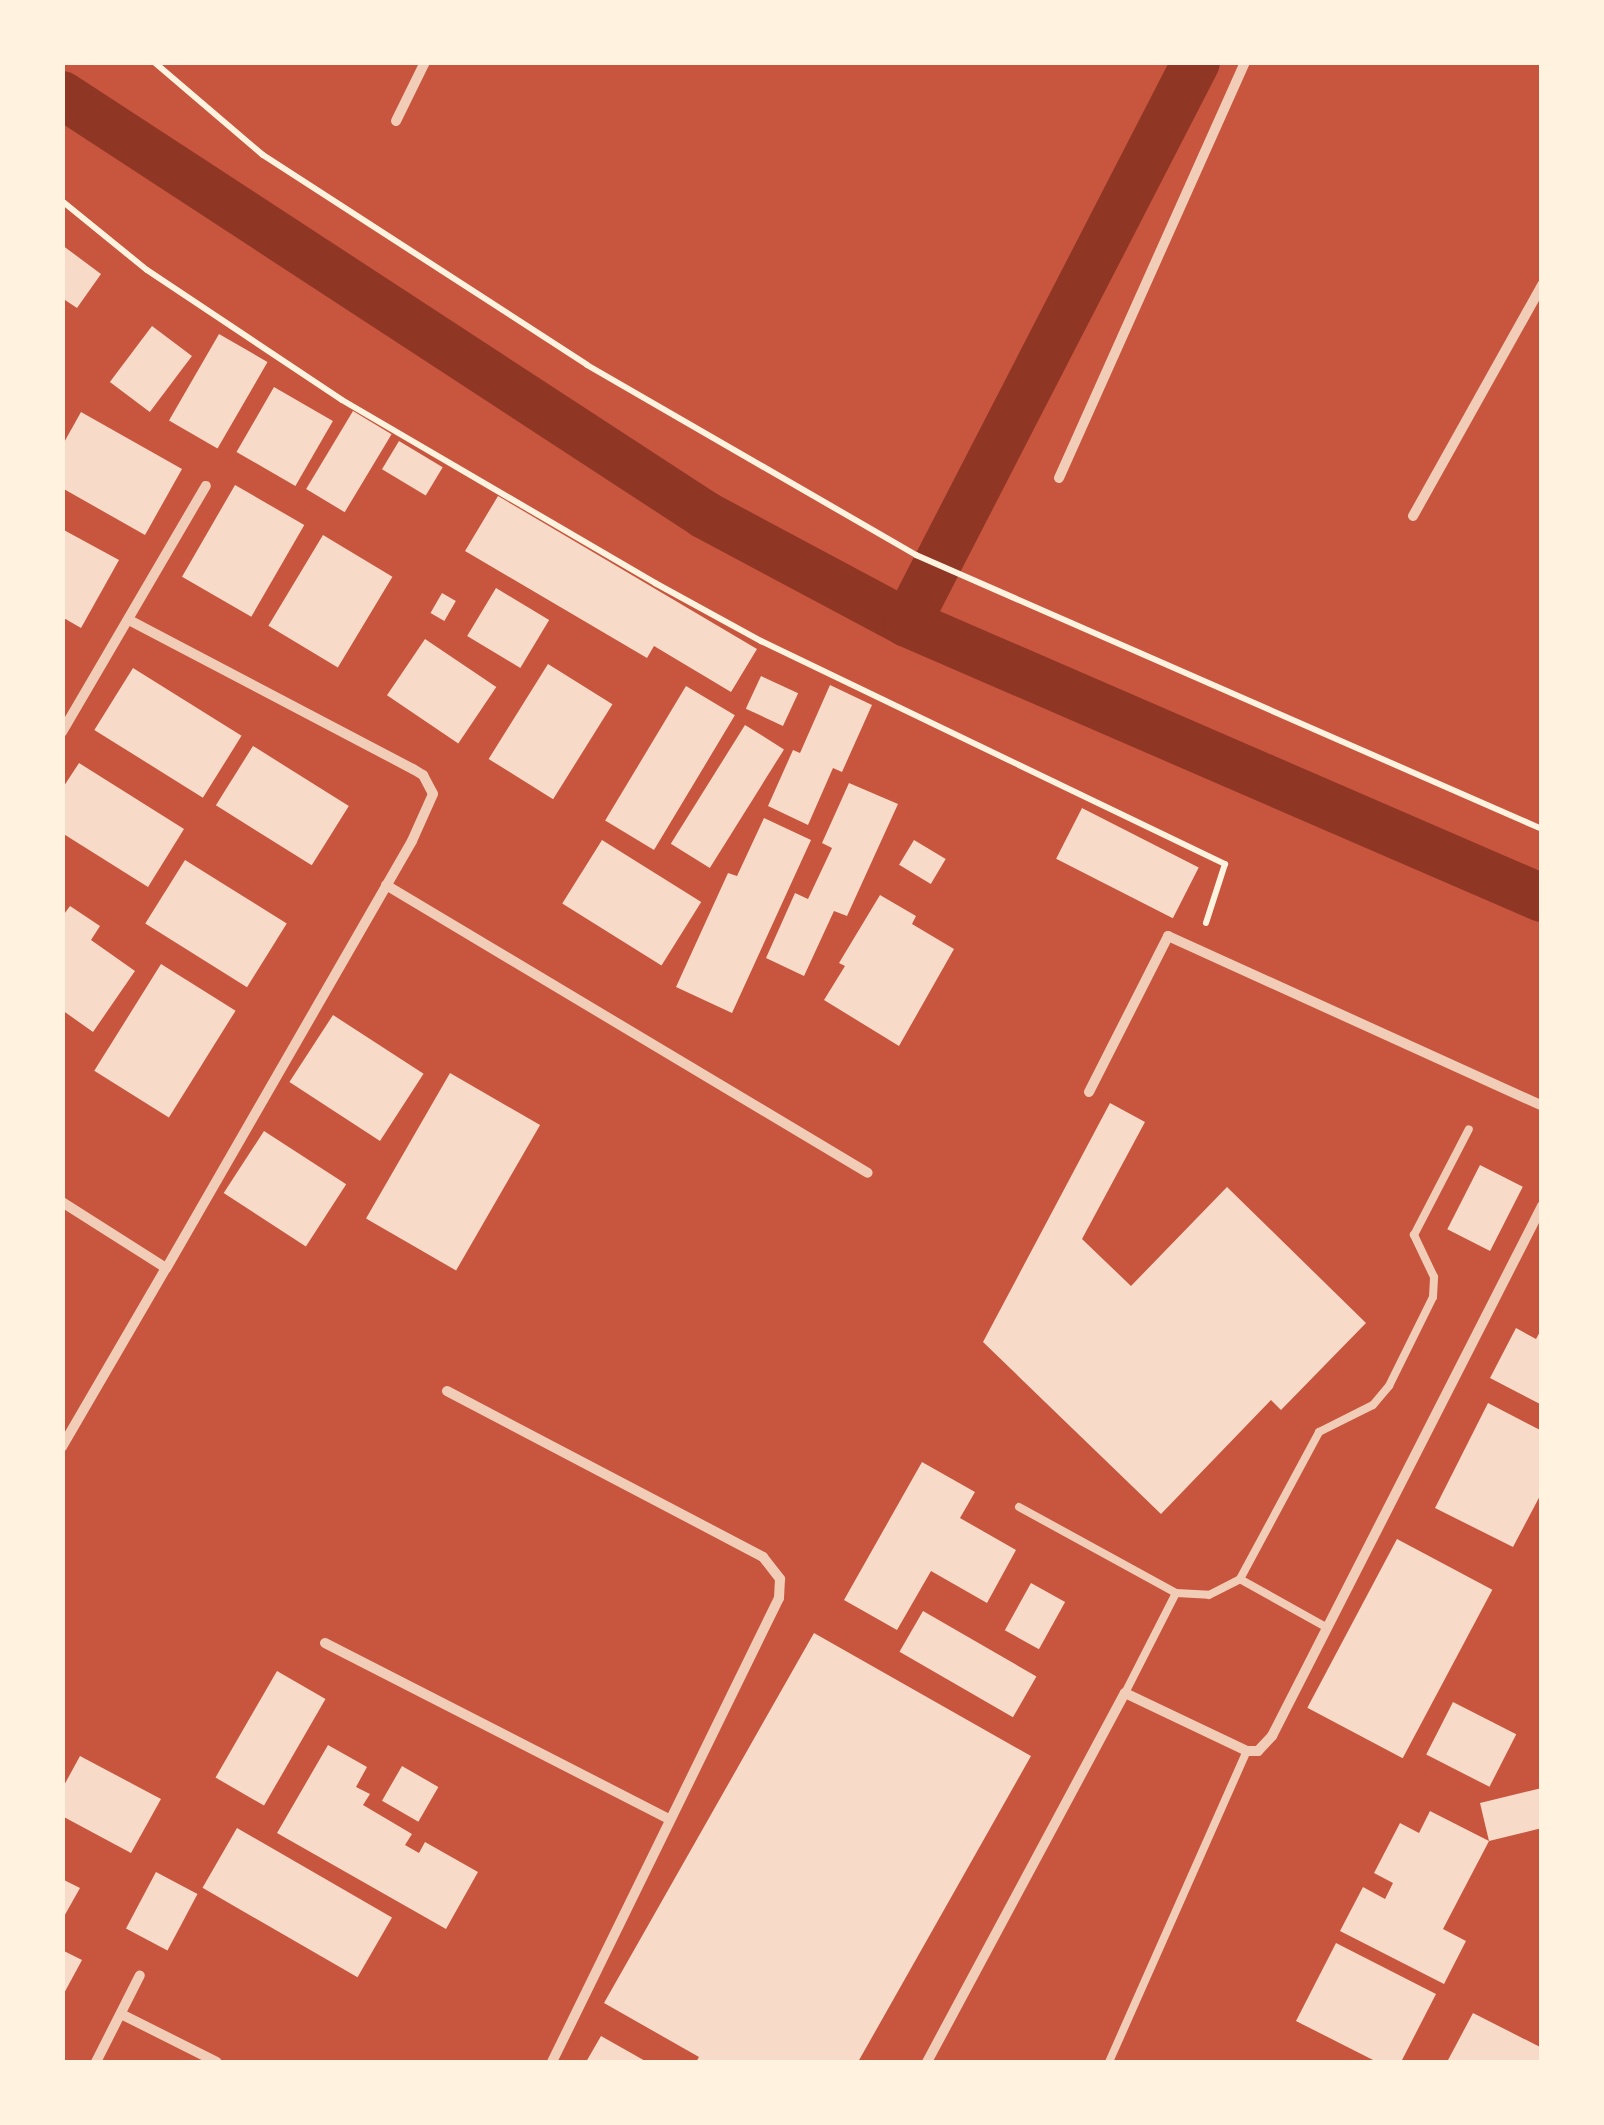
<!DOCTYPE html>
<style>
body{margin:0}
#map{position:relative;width:1604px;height:2125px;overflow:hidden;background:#c8553d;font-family:"Asap Condensed",sans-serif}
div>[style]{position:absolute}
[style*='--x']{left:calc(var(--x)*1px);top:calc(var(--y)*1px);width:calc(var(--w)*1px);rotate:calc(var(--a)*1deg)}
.canal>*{height:48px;margin:-24px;padding:0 24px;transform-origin:24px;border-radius:24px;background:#8f3625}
.building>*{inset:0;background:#f7dbc8;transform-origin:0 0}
.path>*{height:6px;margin:-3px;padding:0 3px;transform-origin:3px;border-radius:3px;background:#fff3e0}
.service>*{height:8px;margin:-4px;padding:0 4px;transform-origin:4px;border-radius:4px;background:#f1ccb7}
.minor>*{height:10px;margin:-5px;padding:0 5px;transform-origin:5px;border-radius:5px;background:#f1ccb7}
span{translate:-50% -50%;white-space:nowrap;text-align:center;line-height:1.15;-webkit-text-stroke:8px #fff3e0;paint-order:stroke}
.frame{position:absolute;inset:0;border:65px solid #fff3e0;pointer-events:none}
</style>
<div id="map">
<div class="canal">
<i style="--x:62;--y:95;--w:768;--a:33.15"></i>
<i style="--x:705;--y:515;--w:229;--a:28.1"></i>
<i style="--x:907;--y:623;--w:692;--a:23.42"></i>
<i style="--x:907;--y:623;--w:631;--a:-62.74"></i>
</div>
<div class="building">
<i style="clip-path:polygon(62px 245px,101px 274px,77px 308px,62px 298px)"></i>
<i style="left:152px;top:326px;width:50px;height:70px;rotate:37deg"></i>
<i style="left:219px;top:334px;width:56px;height:100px;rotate:30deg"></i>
<i style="left:274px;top:387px;width:68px;height:75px;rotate:30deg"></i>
<i style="left:353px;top:411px;width:45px;height:91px;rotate:31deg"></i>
<i style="clip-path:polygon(81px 412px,182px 469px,145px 535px,62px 488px,62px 446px)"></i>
<i style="left:399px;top:441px;width:51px;height:33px;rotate:31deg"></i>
<i style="left:235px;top:485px;width:80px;height:106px;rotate:30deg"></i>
<i style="clip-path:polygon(498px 496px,757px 649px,731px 692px,654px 646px,647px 658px,465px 551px)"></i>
<i style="clip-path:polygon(62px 529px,119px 560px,81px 628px,62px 617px)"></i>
<i style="left:323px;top:535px;width:81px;height:106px;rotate:31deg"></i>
<i style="left:496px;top:588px;width:62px;height:56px;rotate:31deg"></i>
<i style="left:442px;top:593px;width:16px;height:23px;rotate:30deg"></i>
<i style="left:425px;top:639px;width:86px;height:68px;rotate:34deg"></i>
<i style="left:548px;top:664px;width:76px;height:112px;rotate:32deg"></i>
<i style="left:133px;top:668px;width:128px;height:73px;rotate:32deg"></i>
<i style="left:761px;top:676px;width:41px;height:36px;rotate:25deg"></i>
<i style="clip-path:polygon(830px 685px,872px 705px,842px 772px,833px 768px,808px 825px,768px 806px,793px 750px,800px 753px)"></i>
<i style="left:686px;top:686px;width:57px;height:157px;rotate:31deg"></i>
<i style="left:745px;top:725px;width:46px;height:140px;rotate:32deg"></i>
<i style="left:253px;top:746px;width:113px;height:70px;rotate:32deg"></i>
<i style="clip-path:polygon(79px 763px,184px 829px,148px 887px,62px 833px,62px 789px)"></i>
<i style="clip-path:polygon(849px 783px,898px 804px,847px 916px,834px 911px,804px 976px,766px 958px,795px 893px,808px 899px,832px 848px,822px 843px)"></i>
<i style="left:1082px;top:808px;width:131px;height:57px;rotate:27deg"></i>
<i style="clip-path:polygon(764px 818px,811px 840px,732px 1013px,676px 987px,728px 873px,737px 876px)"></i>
<i style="left:602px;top:840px;width:117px;height:75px;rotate:32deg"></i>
<i style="left:914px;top:840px;width:37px;height:29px;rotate:31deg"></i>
<i style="left:185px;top:860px;width:120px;height:75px;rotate:32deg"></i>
<i style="clip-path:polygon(880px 895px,916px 916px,912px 924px,954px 949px,899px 1046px,824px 1000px,845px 966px,839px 963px)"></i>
<i style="clip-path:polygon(70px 906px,100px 926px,91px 940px,135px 971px,93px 1032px,62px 1010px,62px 917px)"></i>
<i style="left:161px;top:964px;width:88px;height:126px;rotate:32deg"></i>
<i style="left:333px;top:1015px;width:108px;height:80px;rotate:33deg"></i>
<i style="left:450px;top:1073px;width:104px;height:168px;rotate:30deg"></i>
<i style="clip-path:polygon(1110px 1103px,1145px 1122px,1082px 1239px,1131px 1286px,1227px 1187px,1366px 1323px,1281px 1410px,1271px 1400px,1161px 1514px,983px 1342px)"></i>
<i style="left:264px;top:1131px;width:98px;height:74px;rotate:33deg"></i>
<i style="left:1480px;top:1165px;width:48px;height:72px;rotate:27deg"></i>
<i style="clip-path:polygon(1516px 1328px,1536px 1339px,1542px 1328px,1542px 1405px,1490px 1378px)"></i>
<i style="clip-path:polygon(1488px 1403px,1542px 1431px,1542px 1492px,1513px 1547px,1435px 1508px)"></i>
<i style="clip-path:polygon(922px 1462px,975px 1492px,960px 1518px,1016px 1550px,987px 1603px,931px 1571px,897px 1630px,844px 1600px)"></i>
<i style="left:1397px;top:1539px;width:108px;height:191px;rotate:28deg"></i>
<i style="left:1031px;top:1583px;width:39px;height:54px;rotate:29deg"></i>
<i style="left:923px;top:1611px;width:131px;height:47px;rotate:30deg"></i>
<i style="clip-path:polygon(814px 1633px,1031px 1756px,858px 2062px,696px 2062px,699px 2057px,604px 2003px)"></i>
<i style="left:277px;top:1671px;width:56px;height:123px;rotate:30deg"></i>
<i style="left:1453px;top:1702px;width:71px;height:59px;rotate:27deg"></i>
<i style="clip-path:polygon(328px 1745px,367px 1767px,356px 1787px,370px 1794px,363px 1805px,412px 1834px,405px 1845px,419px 1853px,425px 1842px,478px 1872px,446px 1929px,277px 1833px)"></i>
<i style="clip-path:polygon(80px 1756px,161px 1799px,131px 1853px,62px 1816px,62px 1789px)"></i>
<i style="left:402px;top:1766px;width:42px;height:40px;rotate:30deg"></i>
<i style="clip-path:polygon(1542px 1788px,1542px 1828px,1489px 1841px,1480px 1803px)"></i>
<i style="clip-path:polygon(1430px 1811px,1489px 1841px,1443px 1929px,1466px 1941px,1444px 1984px,1340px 1931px,1363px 1887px,1385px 1899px,1393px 1883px,1374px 1873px,1400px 1823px,1419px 1833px)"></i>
<i style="left:237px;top:1828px;width:179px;height:69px;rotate:30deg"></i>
<i style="left:156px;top:1872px;width:47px;height:64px;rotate:28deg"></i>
<i style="clip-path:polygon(62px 1879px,80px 1888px,62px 1920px)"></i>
<i style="clip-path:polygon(1336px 1943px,1436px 1994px,1401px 2062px,1377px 2062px,1296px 2021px)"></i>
<i style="clip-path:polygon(62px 1950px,82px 1960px,62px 1997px)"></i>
<i style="clip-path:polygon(1473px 2013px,1542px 2048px,1542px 2062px,1447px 2062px)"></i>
<i style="clip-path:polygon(601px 2036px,647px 2062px,586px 2062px)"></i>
</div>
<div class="path">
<i style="--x:154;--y:62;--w:143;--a:40.5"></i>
<i style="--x:263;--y:155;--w:386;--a:32.9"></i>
<i style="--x:587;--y:365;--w:380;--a:30"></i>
<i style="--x:916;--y:555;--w:683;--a:23.64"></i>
<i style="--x:62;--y:201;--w:109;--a:39.1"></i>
<i style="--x:147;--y:270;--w:234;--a:33.7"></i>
<i style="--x:342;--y:400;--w:363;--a:30.3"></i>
<i style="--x:655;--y:583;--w:121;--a:28.7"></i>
<i style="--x:761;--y:641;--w:515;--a:25.67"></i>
<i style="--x:1225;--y:864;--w:62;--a:107.9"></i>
</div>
<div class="service">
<i style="--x:1019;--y:1507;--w:179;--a:28.7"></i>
<i style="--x:1176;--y:1593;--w:33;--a:3"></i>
<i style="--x:1209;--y:1595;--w:35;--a:-27"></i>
<i style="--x:1324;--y:1626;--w:96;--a:-150.8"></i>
<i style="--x:1240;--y:1579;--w:167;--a:-61.7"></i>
<i style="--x:1319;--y:1432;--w:60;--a:-26.6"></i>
<i style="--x:1373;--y:1405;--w:25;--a:-50"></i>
<i style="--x:1389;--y:1386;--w:99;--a:-63.7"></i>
<i style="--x:1433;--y:1297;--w:20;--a:-87"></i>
<i style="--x:1434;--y:1277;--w:47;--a:-115.5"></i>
<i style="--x:1414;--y:1235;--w:119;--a:-62.6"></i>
<i style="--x:1125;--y:1693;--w:112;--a:-63"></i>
<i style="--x:1109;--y:2062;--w:340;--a:-66.1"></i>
</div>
<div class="minor">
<i style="--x:396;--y:121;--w:66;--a:-63.8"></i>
<i style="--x:1059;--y:478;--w:456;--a:-65.9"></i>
<i style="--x:1413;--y:516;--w:265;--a:-60.8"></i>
<i style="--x:129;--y:620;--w:321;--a:27.7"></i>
<i style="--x:413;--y:769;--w:12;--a:31"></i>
<i style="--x:423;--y:775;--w:21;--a:62"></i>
<i style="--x:433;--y:794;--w:51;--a:114.1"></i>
<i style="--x:412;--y:841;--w:493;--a:119.9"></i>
<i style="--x:62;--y:732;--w:285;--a:-59.7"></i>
<i style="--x:386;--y:885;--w:561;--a:30.86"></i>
<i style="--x:1089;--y:1092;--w:175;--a:-63.1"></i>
<i style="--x:1168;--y:936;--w:411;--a:24.4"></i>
<i style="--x:62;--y:1202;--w:123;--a:32.4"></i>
<i style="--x:166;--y:1268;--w:207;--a:120.2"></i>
<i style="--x:447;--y:1391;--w:357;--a:27.7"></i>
<i style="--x:763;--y:1557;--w:28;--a:52"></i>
<i style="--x:780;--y:1579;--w:19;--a:93"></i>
<i style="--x:779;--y:1598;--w:517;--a:116.07"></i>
<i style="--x:325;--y:1643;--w:386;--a:27.1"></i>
<i style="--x:121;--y:2014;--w:107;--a:26.6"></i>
<i style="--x:96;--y:2062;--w:97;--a:-63.2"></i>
<i style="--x:927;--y:2062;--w:419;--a:-61.8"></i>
<i style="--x:1125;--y:1693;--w:135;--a:25.4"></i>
<i style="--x:1247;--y:1751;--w:11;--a:0"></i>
<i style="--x:1258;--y:1751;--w:21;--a:-47"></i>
<i style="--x:1272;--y:1736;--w:595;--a:-63"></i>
</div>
<div class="frame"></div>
</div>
